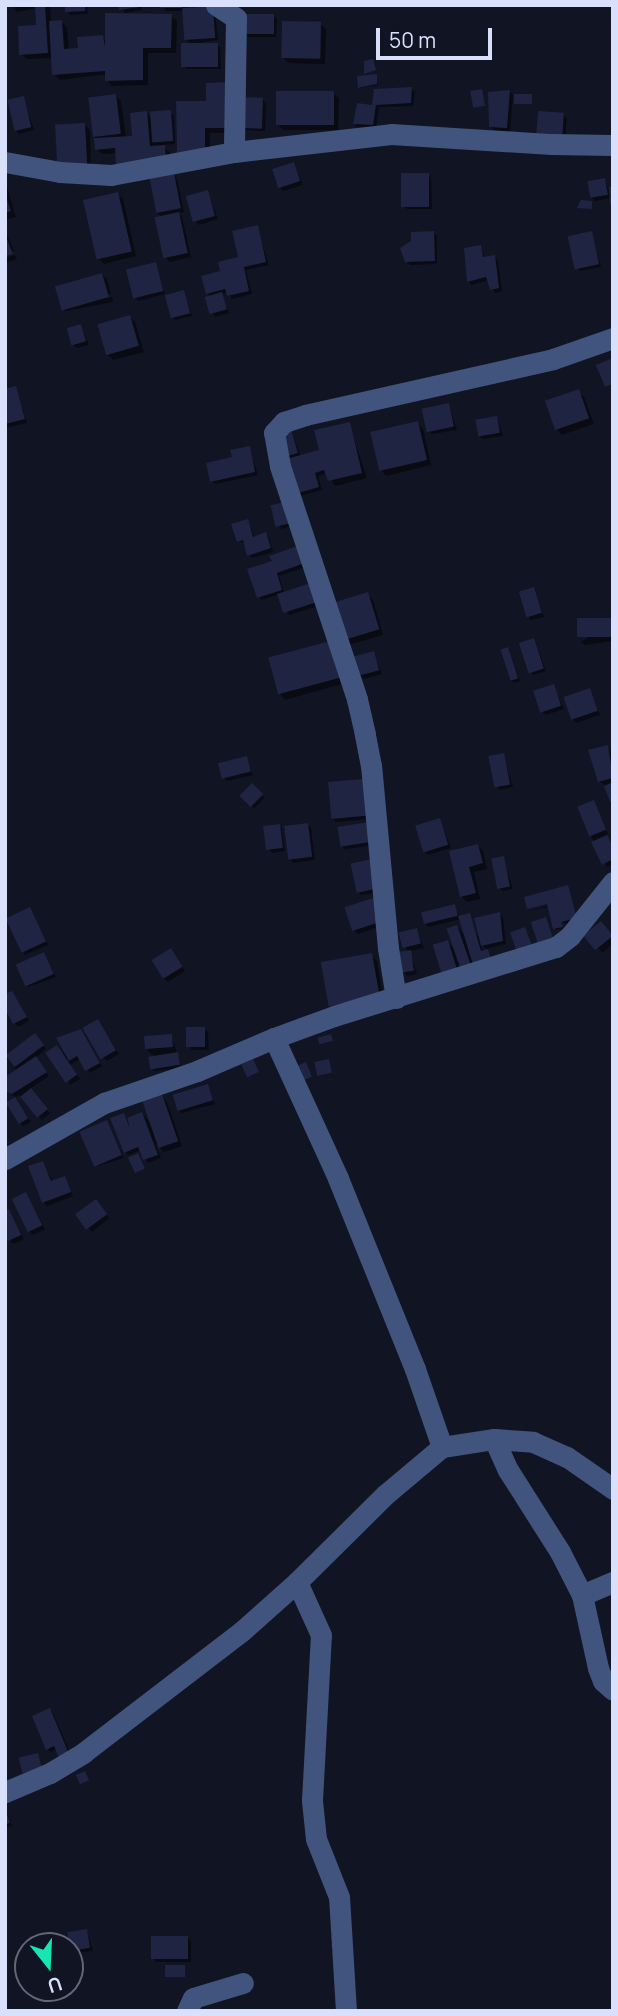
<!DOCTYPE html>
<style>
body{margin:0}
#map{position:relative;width:618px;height:2016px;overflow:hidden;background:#111423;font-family:Manrope,sans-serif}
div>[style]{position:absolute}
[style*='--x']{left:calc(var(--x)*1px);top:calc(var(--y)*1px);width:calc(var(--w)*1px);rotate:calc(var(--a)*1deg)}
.shadow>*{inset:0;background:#0007;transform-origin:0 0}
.building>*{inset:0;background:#1f2442;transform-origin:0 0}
.minor>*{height:21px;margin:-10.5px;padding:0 10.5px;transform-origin:10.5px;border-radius:10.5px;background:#41547d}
span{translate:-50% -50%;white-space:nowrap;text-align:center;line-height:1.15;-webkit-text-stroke:5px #111423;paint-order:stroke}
.frame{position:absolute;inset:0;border:7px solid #d8e0fb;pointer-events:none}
.north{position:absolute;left:14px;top:1932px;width:70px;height:70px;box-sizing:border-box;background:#111423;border:2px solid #616679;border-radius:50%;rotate:162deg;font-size:19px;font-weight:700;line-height:28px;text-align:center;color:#d8e0fb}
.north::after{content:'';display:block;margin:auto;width:24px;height:32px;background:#19e5b3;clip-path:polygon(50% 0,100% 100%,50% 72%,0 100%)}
.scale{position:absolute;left:376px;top:28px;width:116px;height:32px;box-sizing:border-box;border:4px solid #d8e0fb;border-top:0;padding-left:9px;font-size:21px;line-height:24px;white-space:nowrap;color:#d8e0fb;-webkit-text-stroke:5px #111423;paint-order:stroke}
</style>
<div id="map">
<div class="shadow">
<i style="clip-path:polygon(13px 5px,50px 5px,51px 23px,62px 22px,67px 28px,69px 51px,77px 50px,102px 37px,107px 42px,171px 16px,177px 21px,176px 53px,148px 53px,148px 85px,112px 86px,107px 80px,107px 74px,60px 80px,54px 74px,53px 58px,27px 59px,21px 54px,38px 26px,37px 8px,17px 12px)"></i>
<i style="clip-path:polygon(66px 5px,87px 5px,88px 14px,70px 15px)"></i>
<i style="clip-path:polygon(120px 5px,141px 5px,142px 10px,125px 13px)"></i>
<i style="clip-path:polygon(162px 5px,215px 11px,218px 40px,203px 42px,203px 45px,217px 44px,220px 48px,221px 69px,187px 69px,183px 66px,192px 45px,186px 39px,184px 11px,166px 11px)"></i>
<i style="clip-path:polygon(273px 16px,277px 19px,276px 37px,248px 37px,245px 33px)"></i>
<i style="clip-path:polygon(320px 24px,326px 29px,325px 64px,289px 63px,283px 58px)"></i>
<i style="left:376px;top:75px;width:10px;height:18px;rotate:79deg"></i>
<i style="clip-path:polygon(411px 88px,415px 92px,413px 106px,379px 107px,376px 128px,358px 127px,354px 124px,374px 107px,375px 91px)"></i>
<i style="clip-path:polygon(509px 91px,513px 95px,510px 131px,494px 130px,491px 126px)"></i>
<i style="clip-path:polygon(333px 93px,339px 98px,338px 130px,284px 130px,278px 125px)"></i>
<i style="clip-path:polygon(116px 96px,121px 101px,126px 138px,136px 137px,146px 113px,152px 119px,170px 112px,174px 116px,175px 144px,162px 145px,170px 153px,171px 166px,117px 153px,102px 154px,96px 149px,90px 99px)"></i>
<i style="clip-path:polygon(23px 98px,34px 130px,19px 134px,16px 130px)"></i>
<i style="clip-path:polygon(263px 100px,266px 104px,265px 131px,243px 130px)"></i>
<i style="clip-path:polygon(178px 103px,233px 133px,210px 133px,210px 157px)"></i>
<i style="clip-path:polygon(563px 115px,567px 118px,565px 139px,542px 137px)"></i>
<i style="clip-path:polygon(84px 124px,90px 130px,91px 169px,64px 170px)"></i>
<i style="clip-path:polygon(294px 164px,303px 185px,283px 191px,280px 187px)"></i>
<i style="clip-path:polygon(428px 174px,431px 178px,432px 209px,407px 209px,403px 206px)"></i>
<i style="clip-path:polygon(174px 175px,177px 178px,184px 212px,178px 213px,182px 217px,191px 257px,170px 262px,166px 258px,162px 217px,157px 213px)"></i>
<i style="clip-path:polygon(5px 180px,16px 217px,5px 220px)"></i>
<i style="clip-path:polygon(605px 180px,612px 198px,595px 201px,591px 197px)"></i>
<i style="clip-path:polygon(207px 192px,218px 219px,199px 225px,195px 221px)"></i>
<i style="clip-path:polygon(117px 194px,123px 199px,136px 256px,104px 264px,98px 258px)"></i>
<i style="clip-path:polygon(257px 227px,269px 265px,246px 270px,252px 294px,232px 299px,228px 292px,221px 294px,229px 313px,215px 317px,212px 313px,211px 297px,208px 293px,223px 272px,240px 258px)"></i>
<i style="clip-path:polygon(5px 230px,14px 251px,5px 254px)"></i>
<i style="clip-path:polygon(433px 233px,437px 236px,437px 264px,410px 265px,406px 261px)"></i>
<i style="clip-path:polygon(591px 233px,601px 267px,580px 271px,577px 268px)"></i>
<i style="clip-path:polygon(481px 247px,485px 259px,494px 257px,498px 261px,502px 291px,495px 293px,489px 280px,472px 285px,469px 282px,466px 250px)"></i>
<i style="clip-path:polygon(15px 255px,17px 259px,5px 263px,5px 258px)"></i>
<i style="clip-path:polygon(155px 264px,165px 294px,138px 301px,135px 297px)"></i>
<i style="clip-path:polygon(102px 274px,107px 280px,111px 294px,63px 309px,57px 287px)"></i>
<i style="clip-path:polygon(184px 292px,192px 316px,175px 320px,172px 317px)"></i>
<i style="left:112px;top:297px;width:5px;height:49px;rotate:79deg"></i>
<i style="clip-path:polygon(130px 317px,135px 322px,144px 352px,113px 360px,108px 355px)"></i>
<i style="clip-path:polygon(81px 326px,89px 345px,77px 348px,73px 345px)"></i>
<i style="clip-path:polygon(16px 388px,27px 423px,5px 428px,5px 391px)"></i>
<i style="clip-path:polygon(578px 391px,584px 397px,594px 424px,562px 435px,557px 429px)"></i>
<i style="clip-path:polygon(449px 405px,457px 430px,432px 434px,428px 431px)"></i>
<i style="clip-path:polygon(497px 418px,503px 436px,483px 439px,479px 436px)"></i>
<i style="clip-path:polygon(417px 423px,423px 429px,431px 465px,386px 476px,381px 470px)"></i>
<i style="clip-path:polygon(349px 424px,367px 478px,335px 486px,328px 473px,318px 476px,322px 490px,300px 496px,288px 459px,291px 431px,301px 457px,318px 452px,323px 456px)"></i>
<i style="clip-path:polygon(249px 448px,258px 475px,215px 484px,212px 481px)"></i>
<i style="clip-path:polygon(273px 507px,296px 525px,281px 529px)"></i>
<i style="clip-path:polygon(248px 521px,255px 538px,265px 534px,269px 538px,273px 552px,252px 558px,249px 555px,245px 543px,238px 541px)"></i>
<i style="clip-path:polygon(274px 562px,312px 565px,279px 576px,284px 592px,325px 604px,289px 615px,280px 594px,262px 600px,258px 597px)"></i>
<i style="clip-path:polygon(534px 589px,544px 617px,531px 620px,528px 617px)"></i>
<i style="clip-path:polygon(367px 594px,373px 600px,383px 635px,348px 645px,342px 640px)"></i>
<i style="clip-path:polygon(613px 621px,613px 641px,585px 645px,581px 642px)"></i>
<i style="clip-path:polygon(534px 639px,546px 671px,533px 675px,530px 671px)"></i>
<i style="clip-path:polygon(333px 642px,349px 682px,285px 700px,280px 694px)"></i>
<i style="clip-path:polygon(508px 648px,520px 681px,514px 683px,510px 679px)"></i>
<i style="clip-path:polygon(373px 653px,382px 674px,364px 679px,360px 675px)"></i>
<i style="clip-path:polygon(553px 686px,564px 709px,546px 715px,542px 712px)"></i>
<i style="clip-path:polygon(590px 690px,600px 715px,576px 723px,573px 719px)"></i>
<i style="clip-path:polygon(608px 747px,613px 755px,613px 802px,605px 785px,600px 782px,591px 752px)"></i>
<i style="clip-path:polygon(503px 755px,513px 787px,500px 790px,496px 786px)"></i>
<i style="clip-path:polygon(246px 758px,253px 775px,227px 781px,224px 778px)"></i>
<i style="clip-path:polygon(329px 783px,369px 819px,336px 822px,332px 819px)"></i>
<i style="left:252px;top:785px;width:18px;height:15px;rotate:45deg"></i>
<i style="clip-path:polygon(593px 802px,608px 834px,605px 835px,613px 847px,613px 864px,607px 867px,591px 836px)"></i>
<i style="clip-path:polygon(440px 820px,451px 848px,428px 855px,424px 851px)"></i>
<i style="clip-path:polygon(368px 823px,374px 845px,345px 849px,341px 845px)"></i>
<i style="clip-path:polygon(308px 825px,311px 828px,315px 860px,293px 863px,290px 859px)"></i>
<i style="clip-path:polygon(279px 826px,282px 829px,285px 851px,272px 853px,269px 849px)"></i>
<i style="clip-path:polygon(478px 846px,483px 851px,487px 869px,474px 872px,480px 899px,467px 902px,461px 896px,451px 852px)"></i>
<i style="clip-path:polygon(503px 858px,513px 889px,503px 891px,499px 888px)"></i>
<i style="clip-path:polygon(371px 861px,380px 892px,361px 895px,358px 892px)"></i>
<i style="clip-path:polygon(567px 887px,579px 921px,567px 925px,560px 919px,563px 928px,556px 930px,549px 907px,531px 910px,550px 905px)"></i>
<i style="clip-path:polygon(373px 900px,383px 925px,358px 934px,354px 930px)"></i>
<i style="clip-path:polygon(454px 906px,460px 917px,481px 939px,500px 914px,503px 917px,506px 944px,486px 949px,480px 943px,483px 952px,488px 951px,493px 960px,465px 974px,457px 966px,460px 976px,447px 980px,447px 942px,454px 949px,457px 927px,465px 935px,461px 919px,429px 927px,425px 924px)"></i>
<i style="clip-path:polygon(30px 909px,48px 945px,25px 955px,22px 951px)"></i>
<i style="clip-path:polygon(601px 924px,613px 935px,613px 943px,603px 953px,588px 938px)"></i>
<i style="clip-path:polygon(416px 930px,424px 948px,410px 951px,417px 974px,407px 976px,404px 972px,409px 952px,406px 948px)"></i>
<i style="clip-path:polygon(174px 953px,185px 971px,168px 982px,164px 979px)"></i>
<i style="clip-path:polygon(44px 954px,56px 977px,28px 987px,25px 984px)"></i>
<i style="clip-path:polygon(371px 955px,377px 961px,384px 1002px,337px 1011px)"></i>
<i style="clip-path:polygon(12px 993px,29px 1021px,18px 1027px,5px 1006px)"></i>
<i style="clip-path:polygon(101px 1025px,119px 1054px,107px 1061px,103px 1057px)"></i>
<i style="clip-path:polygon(205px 1029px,208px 1032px,209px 1050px,192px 1050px,189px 1046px)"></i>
<i style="clip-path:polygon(84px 1034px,102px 1066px,90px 1073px,80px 1059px,70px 1065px,80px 1079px,70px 1085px,61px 1051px,70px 1059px)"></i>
<i style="clip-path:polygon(35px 1035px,46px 1049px,35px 1058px,49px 1076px,29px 1089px,50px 1113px,42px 1120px,20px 1095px,16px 1097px,5px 1090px,17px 1071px,6px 1057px)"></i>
<i style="clip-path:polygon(171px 1035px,182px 1068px,155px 1071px,151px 1068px,154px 1056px,147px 1050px)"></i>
<i style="clip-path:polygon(207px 1086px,215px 1104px,182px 1113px,178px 1110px)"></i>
<i style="clip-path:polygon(162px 1096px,167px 1102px,182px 1146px,164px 1152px,155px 1143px,161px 1158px,148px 1163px,141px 1150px,129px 1155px,125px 1152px,124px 1115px,128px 1119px,142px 1114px,151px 1123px)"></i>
<i style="clip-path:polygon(18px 1103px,31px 1122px,23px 1126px,20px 1123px)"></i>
<i style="clip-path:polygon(107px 1122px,124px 1158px,98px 1166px,94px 1163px)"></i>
<i style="clip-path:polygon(43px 1163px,53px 1182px,64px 1178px,73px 1196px,47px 1206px,43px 1202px)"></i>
<i style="clip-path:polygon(26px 1194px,45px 1229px,33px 1235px,29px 1231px)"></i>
<i style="clip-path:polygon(99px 1205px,109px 1218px,92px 1232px,88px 1228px)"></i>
<i style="clip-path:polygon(8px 1211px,24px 1239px,13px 1244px,5px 1231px)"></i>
<i style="clip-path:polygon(50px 1710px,53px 1713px,72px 1757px,57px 1749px,51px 1752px,47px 1749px)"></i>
<i style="clip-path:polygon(5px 1807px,12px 1826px,5px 1827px)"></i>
<i style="clip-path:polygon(87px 1931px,93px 1951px,74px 1953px,71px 1950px)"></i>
<i style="clip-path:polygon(188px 1938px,191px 1941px,191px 1962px,156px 1962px,153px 1958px)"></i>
</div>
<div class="building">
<i style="clip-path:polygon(35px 5px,45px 5px,48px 53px,19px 55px,18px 26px,36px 25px)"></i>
<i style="clip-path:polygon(65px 5px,85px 5px,85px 11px,65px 12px)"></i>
<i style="clip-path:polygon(119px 5px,140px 5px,140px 7px,119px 10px)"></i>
<i style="left:160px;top:5px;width:22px;height:3px"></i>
<i style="left:213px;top:6px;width:32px;height:31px;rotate:86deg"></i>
<i style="clip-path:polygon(105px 13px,172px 14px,171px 48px,143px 48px,143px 80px,105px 81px,105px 71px,52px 75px,49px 21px,62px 20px,64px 49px,78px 48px,77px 37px,103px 35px,105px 47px)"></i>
<i style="left:243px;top:14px;width:31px;height:20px"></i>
<i style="left:282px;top:21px;width:39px;height:37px;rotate:1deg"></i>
<i style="left:181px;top:43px;width:37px;height:24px"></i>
<i style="clip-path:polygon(373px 59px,376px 70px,364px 74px,364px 61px)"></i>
<i style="clip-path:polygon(377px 74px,377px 84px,358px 88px,357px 76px)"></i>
<i style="clip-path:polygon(227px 82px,228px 128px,205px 128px,205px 152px,177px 153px,176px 101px,206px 101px,206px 83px)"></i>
<i style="clip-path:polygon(412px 87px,411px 103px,376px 105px,373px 125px,353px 124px,357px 103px,372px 105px,374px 89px)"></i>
<i style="left:482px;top:89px;width:17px;height:12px;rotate:80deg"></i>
<i style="clip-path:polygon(510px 90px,507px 128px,489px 127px,488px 92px)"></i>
<i style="left:276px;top:91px;width:58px;height:34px"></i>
<i style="left:116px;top:94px;width:40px;height:28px;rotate:83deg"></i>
<i style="left:514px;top:94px;width:18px;height:10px"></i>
<i style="left:24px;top:96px;width:32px;height:17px;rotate:77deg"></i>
<i style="left:239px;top:97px;width:24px;height:31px;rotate:2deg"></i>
<i style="left:171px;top:110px;width:31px;height:21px;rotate:86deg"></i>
<i style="clip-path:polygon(147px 111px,150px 146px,165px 145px,166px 161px,116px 164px,115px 148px,95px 150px,94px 138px,132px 136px,130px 113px)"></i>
<i style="left:538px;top:111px;width:26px;height:23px;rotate:4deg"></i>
<i style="left:85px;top:123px;width:41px;height:30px;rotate:87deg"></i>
<i style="left:294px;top:162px;width:20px;height:23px;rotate:72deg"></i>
<i style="left:174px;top:173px;width:36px;height:25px;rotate:79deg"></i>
<i style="left:401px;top:173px;width:28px;height:34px"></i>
<i style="left:605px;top:178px;width:17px;height:18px;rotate:80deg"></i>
<i style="clip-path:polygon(609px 187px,613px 187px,613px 205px,610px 205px)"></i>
<i style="left:208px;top:190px;width:27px;height:23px;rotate:75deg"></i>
<i style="left:118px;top:192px;width:61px;height:36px;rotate:77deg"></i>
<i style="clip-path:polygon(5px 194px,11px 211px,5px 213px)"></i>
<i style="clip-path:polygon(581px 200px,592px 201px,592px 209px,577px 208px)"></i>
<i style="left:179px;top:212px;width:42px;height:25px;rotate:78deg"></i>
<i style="clip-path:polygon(258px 225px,266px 262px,244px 267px,249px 291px,227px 296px,225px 289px,206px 294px,201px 276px,220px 271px,218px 262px,238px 257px,232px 231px)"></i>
<i style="clip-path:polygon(434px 231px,435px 261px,405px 262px,400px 248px,411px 241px,411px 232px)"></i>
<i style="left:592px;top:231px;width:34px;height:25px;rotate:78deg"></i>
<i style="clip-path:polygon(5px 234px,13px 254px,5px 256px)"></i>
<i style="clip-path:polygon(481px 245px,483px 257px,495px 255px,499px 288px,490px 290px,486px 277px,467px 282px,464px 248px)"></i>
<i style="left:156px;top:262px;width:30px;height:31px;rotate:76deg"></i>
<i style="left:102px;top:273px;width:25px;height:49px;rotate:74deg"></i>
<i style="left:184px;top:290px;width:24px;height:20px;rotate:75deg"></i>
<i style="left:222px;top:292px;width:18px;height:18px;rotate:74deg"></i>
<i style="left:130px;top:315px;width:32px;height:34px;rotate:74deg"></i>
<i style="left:81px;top:324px;width:18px;height:15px;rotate:74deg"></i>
<i style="clip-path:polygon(613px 358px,613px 384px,605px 387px,596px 365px)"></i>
<i style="clip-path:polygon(16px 386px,25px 419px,5px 424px,5px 389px)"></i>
<i style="left:579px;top:389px;width:31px;height:36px;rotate:71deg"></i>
<i style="left:449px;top:403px;width:24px;height:28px;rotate:78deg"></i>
<i style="left:497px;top:416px;width:17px;height:22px;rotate:80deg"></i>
<i style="left:418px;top:421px;width:40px;height:49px;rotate:77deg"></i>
<i style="clip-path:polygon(350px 422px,362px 473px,328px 481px,324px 470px,315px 473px,319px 487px,295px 494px,286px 459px,319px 450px,323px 466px,314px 430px)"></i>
<i style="left:291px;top:429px;width:25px;height:15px;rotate:74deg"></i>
<i style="clip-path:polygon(250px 446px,255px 472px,210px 482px,206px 463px,232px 457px,230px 450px)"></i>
<i style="left:289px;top:501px;width:22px;height:19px;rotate:77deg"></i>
<i style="clip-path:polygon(248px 519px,253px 537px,266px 532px,271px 548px,247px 556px,243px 540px,237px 542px,231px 524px)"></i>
<i style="clip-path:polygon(303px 544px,310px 561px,277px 573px,282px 590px,257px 598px,247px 569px,272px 561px,269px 556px)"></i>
<i style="left:317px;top:581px;width:20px;height:42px;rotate:72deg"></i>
<i style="left:534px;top:587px;width:27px;height:16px;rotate:73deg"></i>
<i style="left:368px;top:592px;width:39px;height:41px;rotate:73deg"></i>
<i style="left:613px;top:618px;width:19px;height:36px;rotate:90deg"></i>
<i style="left:534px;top:638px;width:32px;height:16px;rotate:72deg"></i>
<i style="left:334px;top:640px;width:38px;height:68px;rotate:75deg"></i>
<i style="left:508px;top:647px;width:33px;height:8px;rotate:72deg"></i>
<i style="left:374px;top:651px;width:20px;height:22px;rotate:75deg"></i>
<i style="left:554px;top:684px;width:23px;height:22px;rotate:72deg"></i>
<i style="left:590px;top:688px;width:24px;height:28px;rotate:71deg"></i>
<i style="clip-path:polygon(608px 745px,613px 778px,598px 782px,588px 750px)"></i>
<i style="left:504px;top:753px;width:32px;height:16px;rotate:79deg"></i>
<i style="left:247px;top:756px;width:16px;height:30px;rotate:76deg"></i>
<i style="left:363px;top:779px;width:37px;height:35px;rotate:85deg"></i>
<i style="clip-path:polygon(613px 782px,613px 801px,610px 802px,604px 786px)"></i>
<i style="left:252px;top:783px;width:16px;height:18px;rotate:45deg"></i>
<i style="left:594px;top:800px;width:32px;height:18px;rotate:68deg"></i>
<i style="left:440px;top:818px;width:28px;height:26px;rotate:73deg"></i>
<i style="left:369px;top:822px;width:20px;height:32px;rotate:81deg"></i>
<i style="left:308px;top:823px;width:34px;height:24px;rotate:83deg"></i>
<i style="left:280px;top:824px;width:24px;height:17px;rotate:83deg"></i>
<i style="clip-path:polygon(607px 835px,613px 847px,613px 859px,602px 865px,591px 842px)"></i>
<i style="clip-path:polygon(478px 844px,483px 863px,469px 867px,476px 893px,460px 897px,449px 851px)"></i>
<i style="left:504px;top:856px;width:31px;height:13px;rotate:79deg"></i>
<i style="left:372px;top:859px;width:30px;height:22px;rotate:78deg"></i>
<i style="clip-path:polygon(568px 885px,577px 918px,561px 922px,563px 927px,553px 929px,547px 904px,527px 909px,524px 897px)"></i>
<i style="left:373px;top:898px;width:25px;height:30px;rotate:72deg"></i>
<i style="left:455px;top:904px;width:12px;height:35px;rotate:76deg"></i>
<i style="left:30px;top:907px;width:38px;height:27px;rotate:65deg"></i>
<i style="clip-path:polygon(500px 912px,503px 941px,481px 946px,474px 918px)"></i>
<i style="clip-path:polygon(470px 913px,481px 951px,488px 949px,492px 962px,474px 968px,458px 916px)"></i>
<i style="left:546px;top:917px;width:22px;height:16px;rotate:72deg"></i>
<i style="left:601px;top:921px;width:19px;height:23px;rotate:51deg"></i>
<i style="left:457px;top:925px;width:46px;height:11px;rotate:71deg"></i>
<i style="left:525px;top:927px;width:20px;height:16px;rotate:70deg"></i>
<i style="left:417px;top:928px;width:16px;height:19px;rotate:76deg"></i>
<i style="left:448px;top:940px;width:34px;height:16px;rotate:73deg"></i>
<i style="left:171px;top:948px;width:22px;height:23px;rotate:58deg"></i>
<i style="left:411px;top:950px;width:21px;height:12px;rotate:82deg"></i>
<i style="left:44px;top:952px;width:24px;height:31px;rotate:66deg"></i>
<i style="left:372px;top:953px;width:45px;height:52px;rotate:80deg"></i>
<i style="clip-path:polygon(12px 991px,27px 1017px,13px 1024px,5px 1009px,5px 994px)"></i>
<i style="left:98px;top:1019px;width:36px;height:18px;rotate:60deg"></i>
<i style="left:186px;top:1027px;width:19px;height:20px"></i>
<i style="clip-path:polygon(81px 1029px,100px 1063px,85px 1071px,77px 1056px,69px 1061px,56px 1038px)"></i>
<i style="left:35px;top:1033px;width:15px;height:37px;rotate:53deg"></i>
<i style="left:172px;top:1034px;width:13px;height:28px;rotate:86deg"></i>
<i style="left:331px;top:1034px;width:7px;height:14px;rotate:74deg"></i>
<i style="left:57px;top:1045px;width:36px;height:14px;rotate:56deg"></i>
<i style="left:178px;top:1052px;width:13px;height:30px;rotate:81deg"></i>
<i style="clip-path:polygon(36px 1056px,47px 1072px,12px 1094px,5px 1091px,5px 1077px)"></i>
<i style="left:253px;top:1059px;width:14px;height:13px;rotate:65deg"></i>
<i style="left:329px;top:1059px;width:14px;height:15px;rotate:78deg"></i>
<i style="left:306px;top:1062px;width:16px;height:14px;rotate:68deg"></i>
<i style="left:208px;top:1084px;width:17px;height:37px;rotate:73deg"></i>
<i style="left:31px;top:1088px;width:27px;height:14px;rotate:51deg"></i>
<i style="left:162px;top:1094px;width:50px;height:21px;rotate:71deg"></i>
<i style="left:15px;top:1097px;width:25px;height:11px;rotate:58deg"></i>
<i style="clip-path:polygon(142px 1112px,158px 1155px,143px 1160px,138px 1147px,124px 1153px,110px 1118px,124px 1113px,130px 1128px,127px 1118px)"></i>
<i style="left:107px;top:1120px;width:38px;height:30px;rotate:67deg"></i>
<i style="left:138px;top:1153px;width:17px;height:11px;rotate:66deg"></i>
<i style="clip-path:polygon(43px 1161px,51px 1181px,65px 1176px,71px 1192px,42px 1203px,28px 1166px)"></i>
<i style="left:26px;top:1192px;width:37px;height:16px;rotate:64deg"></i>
<i style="left:96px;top:1199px;width:19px;height:26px;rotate:54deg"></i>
<i style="clip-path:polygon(9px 1209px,21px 1235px,8px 1241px,5px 1235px,5px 1211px)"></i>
<i style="clip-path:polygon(50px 1708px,69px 1754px,59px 1758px,54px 1746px,46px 1750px,32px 1716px)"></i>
<i style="left:38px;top:1753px;width:16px;height:20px;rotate:76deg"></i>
<i style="left:85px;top:1771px;width:10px;height:10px;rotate:66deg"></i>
<i style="clip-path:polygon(5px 1807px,10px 1823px,5px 1824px)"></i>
<i style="left:87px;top:1929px;width:19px;height:20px;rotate:81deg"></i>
<i style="left:151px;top:1936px;width:37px;height:23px"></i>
<i style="left:165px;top:1965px;width:20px;height:12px"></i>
</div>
<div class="minor">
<i style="--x:216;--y:5;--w:24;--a:33"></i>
<i style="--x:236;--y:18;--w:134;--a:90.9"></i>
<i style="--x:5;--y:162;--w:56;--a:10.3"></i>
<i style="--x:60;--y:172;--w:51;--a:3.4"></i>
<i style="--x:111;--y:175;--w:125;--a:-10.6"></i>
<i style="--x:234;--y:152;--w:158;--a:-6.5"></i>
<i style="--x:391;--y:134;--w:161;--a:3.6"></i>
<i style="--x:552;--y:144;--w:61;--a:0.9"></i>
<i style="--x:396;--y:998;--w:51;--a:-99.1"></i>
<i style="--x:388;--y:948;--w:183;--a:-95.3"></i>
<i style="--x:371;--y:766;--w:33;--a:-101"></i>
<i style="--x:365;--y:734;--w:36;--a:-103"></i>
<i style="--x:357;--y:699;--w:245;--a:-108.3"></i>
<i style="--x:280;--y:466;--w:34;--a:-100"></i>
<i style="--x:274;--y:433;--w:15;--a:-48"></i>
<i style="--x:284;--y:422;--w:22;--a:-18"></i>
<i style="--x:305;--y:415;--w:254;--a:-12.7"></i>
<i style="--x:553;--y:359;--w:64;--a:-19.3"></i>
<i style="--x:5;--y:1159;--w:114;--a:-29.5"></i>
<i style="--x:104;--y:1103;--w:98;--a:-19"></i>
<i style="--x:197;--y:1071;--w:84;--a:-23.2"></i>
<i style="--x:494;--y:1439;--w:34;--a:66"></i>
<i style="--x:508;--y:1470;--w:97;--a:57.6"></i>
<i style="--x:560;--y:1552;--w:48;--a:62.9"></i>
<i style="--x:582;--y:1595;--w:75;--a:77.6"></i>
<i style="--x:598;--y:1668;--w:14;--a:69"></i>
<i style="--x:603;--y:1681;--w:13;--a:42"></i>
<i style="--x:442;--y:1447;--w:83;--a:-109.1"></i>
<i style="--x:415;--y:1369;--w:206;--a:-112"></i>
<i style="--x:338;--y:1178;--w:154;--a:-114.6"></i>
<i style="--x:274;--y:1038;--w:64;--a:-20.1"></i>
<i style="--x:334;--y:1016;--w:232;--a:-17.3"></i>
<i style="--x:556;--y:947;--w:18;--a:-38"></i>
<i style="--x:570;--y:936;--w:69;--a:-51.5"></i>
<i style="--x:582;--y:1595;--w:34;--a:-23"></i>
<i style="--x:5;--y:1792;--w:49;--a:-22.9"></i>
<i style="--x:50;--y:1773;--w:39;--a:-31"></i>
<i style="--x:83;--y:1753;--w:200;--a:-37.5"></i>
<i style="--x:242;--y:1631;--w:74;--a:-41.7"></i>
<i style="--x:187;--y:2011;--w:14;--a:-65"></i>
<i style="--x:193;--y:1998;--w:52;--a:-16.7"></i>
<i style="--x:346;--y:2011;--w:114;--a:-93.5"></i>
<i style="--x:339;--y:1897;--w:62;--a:-111.6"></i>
<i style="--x:316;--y:1839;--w:39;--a:-96"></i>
<i style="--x:312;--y:1800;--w:165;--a:-86.9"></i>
<i style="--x:321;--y:1635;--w:58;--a:-114.4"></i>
<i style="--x:297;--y:1582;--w:125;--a:-44.7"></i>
<i style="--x:386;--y:1494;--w:73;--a:-40"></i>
<i style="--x:442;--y:1447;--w:53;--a:-8.7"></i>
<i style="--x:494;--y:1439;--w:39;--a:4"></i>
<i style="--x:533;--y:1442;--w:37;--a:24"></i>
<i style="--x:567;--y:1457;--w:56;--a:34.8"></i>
</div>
<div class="frame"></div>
<div class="north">U</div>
<div class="scale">50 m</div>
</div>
